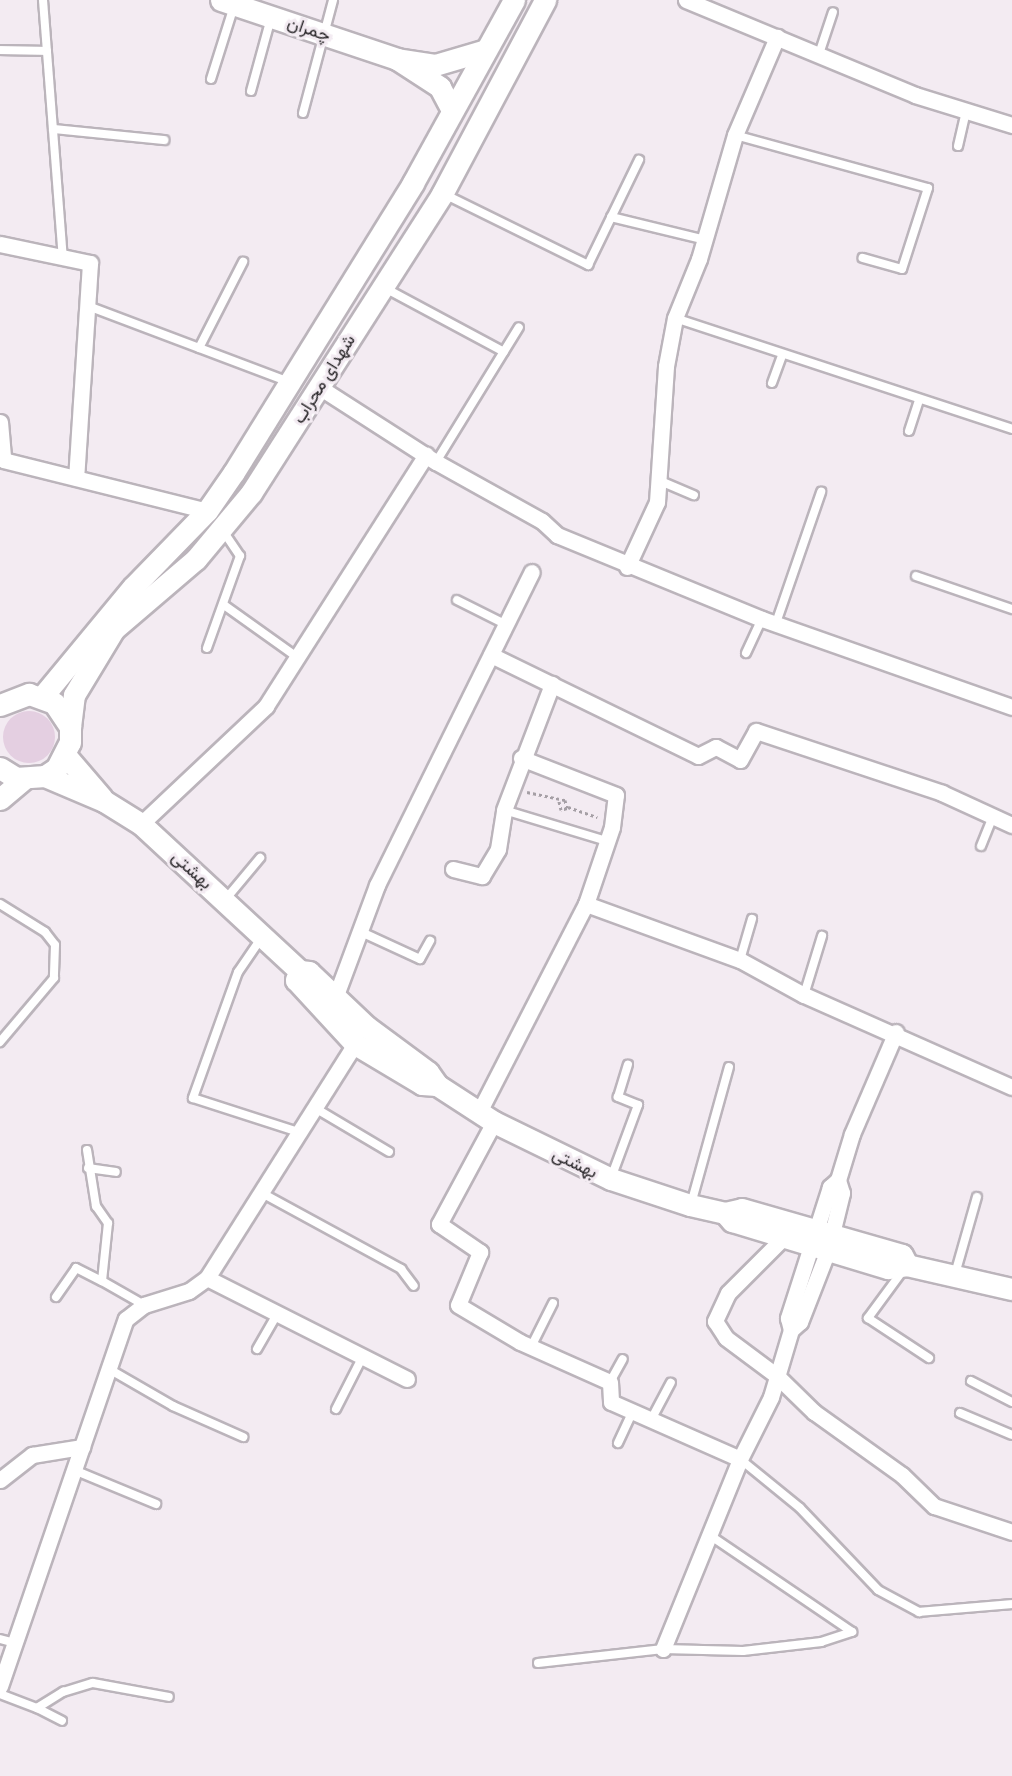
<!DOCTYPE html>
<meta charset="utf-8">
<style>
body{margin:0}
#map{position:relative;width:1012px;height:1776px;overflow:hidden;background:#f3ebf2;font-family:Cabin,Vazirmatn,sans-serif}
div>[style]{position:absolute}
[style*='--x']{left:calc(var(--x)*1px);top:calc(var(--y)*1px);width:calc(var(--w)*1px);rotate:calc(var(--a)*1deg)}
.green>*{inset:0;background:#e4cfe1}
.round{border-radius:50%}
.path>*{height:3px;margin-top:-1.5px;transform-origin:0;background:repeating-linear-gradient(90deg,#a59fa5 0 3px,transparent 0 6px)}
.roads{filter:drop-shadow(2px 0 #bbb4bb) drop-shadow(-2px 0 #bbb4bb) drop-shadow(0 2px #bbb4bb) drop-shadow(0 -2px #bbb4bb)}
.lane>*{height:8px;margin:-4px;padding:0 4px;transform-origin:4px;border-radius:4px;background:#fff}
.street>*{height:15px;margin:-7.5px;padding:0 7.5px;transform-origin:7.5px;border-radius:7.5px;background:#fff}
.secondary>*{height:21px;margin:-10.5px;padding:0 10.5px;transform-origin:10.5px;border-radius:10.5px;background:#fff}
span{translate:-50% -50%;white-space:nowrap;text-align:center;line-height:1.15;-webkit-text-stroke:6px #f3ebf2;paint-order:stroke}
.street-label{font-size:18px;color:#292629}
</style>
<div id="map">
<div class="green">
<i class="round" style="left:3px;top:711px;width:52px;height:52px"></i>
</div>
<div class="path">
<i style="--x:527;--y:792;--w:39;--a:12"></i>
<i style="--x:565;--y:800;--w:8;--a:76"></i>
<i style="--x:567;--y:808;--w:6;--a:162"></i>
<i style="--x:561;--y:810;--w:9;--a:-103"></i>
<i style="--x:568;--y:807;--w:31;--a:19"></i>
</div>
<div class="roads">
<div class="lane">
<i style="--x:43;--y:0;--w:259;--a:85.6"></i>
<i style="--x:0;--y:50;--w:47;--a:1.2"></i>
<i style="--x:819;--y:54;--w:44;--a:-71.6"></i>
<i style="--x:211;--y:79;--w:77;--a:-72.5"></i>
<i style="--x:251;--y:91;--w:76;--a:-74.7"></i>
<i style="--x:303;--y:113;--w:117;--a:-75.1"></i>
<i style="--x:53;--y:129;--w:112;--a:5.7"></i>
<i style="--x:735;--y:135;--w:200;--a:15.4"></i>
<i style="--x:928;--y:188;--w:85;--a:107.8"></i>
<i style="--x:902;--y:269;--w:41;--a:-164.2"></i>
<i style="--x:958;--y:146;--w:35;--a:-77"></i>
<i style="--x:444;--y:194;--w:161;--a:26.2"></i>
<i style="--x:588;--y:265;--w:117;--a:-64.1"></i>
<i style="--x:611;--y:217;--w:97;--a:13.7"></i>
<i style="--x:383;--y:287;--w:137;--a:28.2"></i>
<i style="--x:88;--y:306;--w:213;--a:20.7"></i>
<i style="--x:675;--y:318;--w:355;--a:18.2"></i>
<i style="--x:199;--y:348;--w:97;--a:-62.9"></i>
<i style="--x:772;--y:383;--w:30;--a:-70"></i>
<i style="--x:909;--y:431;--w:33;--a:-72"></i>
<i style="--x:436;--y:462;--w:158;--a:-58.4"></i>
<i style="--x:658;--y:480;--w:39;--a:23"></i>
<i style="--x:916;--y:576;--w:102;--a:19"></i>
<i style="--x:457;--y:600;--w:54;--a:26.6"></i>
<i style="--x:224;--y:605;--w:90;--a:35.5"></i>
<i style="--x:776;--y:623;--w:139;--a:-71"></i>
<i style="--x:207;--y:648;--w:98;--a:-70.3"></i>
<i style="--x:240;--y:556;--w:30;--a:-124"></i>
<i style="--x:746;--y:653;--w:38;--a:-65"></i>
<i style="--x:504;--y:810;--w:108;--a:16.8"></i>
<i style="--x:981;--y:846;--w:31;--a:-68"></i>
<i style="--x:225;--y:900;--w:55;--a:-50.2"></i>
<i style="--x:0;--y:904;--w:53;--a:31.9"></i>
<i style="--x:45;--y:932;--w:16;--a:52"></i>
<i style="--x:55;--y:945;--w:33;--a:92"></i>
<i style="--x:54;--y:978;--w:84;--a:130.2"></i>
<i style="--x:359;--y:931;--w:67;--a:24.7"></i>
<i style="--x:420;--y:959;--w:21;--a:-61"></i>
<i style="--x:262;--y:937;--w:42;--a:124.4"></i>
<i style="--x:238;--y:972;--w:134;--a:109.7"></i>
<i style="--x:193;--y:1098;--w:110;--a:17.9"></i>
<i style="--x:740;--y:960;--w:43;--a:-73.7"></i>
<i style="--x:804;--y:995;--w:62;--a:-73"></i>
<i style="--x:315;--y:1108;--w:86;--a:30.7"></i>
<i style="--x:87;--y:1150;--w:57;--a:80.9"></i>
<i style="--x:96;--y:1206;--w:21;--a:55"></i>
<i style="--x:108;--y:1223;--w:58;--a:95.9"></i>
<i style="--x:102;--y:1281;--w:48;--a:29.7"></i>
<i style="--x:88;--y:1168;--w:28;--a:8"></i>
<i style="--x:611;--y:1178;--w:78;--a:-69.7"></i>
<i style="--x:638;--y:1105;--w:22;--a:-158"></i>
<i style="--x:618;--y:1097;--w:34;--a:-73"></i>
<i style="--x:260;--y:1192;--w:161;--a:28.6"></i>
<i style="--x:401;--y:1269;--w:21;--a:53"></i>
<i style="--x:691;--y:1204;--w:142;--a:-74.5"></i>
<i style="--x:904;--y:1269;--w:61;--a:126.3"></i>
<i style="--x:868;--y:1318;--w:73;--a:33.3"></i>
<i style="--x:955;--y:1274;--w:80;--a:-74.1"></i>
<i style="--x:56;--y:1297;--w:35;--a:-55"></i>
<i style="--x:76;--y:1268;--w:29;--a:27"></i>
<i style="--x:531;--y:1347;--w:49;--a:-63.4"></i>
<i style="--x:257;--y:1349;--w:38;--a:-60"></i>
<i style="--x:109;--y:1369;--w:74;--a:30"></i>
<i style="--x:173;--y:1406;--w:77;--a:23.9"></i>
<i style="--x:971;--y:1381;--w:46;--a:27.1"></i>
<i style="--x:610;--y:1382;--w:26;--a:-61"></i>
<i style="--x:336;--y:1409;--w:57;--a:-63"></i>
<i style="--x:960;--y:1413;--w:56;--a:22.9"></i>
<i style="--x:652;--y:1418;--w:40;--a:-62"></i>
<i style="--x:618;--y:1443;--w:35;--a:-65"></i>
<i style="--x:740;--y:1459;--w:77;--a:39.2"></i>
<i style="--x:800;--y:1508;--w:113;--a:46.4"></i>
<i style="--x:878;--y:1590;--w:47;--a:28.2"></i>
<i style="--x:919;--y:1612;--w:93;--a:-4.9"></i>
<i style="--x:74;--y:1470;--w:89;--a:22.5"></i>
<i style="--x:708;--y:1534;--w:174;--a:34.2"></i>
<i style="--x:0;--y:1639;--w:16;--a:15"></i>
<i style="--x:538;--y:1663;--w:126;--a:-6.4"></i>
<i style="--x:663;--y:1649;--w:80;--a:1.4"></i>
<i style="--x:743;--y:1651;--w:79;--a:-6.6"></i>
<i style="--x:821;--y:1642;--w:33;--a:-18"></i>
<i style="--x:0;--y:1694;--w:40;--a:21"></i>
<i style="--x:37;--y:1708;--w:31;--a:-32"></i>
<i style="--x:63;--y:1692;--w:31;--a:-17"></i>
<i style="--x:93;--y:1683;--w:77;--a:10.4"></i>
<i style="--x:37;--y:1708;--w:28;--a:27"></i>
</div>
<div class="street">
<i style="--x:686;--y:0;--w:248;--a:22.5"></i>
<i style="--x:915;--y:95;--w:102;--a:17.2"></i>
<i style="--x:0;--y:244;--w:92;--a:11.9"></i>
<i style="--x:90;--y:263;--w:215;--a:93.7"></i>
<i style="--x:319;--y:387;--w:139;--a:32.7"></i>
<i style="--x:436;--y:462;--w:121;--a:29.1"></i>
<i style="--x:542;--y:521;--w:21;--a:43"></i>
<i style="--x:557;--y:535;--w:222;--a:22.3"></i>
<i style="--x:762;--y:619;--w:265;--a:19.4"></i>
<i style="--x:0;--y:422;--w:38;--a:85"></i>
<i style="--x:3;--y:460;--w:210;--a:14"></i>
<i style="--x:627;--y:567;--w:72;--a:-65.2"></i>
<i style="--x:657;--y:502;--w:136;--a:-86.2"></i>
<i style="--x:666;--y:366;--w:49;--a:-79.4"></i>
<i style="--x:675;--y:318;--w:64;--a:-67.9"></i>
<i style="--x:699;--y:259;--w:129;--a:-73.8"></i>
<i style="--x:735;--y:135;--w:107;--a:-66.8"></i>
<i style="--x:491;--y:655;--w:230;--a:26"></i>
<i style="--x:698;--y:756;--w:20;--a:-27"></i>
<i style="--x:716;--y:747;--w:27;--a:28"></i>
<i style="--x:740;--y:760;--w:33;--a:-61"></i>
<i style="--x:756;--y:731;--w:196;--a:18.4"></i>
<i style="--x:942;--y:793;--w:77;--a:24.6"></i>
<i style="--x:141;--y:824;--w:172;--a:-43.3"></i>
<i style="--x:266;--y:706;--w:298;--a:-57.5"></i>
<i style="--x:453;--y:869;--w:30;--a:14"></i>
<i style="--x:482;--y:876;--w:31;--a:-59"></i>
<i style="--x:498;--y:849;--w:39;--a:-81"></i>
<i style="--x:504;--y:810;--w:135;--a:-69.1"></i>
<i style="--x:586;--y:904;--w:164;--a:20"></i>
<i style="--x:740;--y:960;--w:73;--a:28.7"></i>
<i style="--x:804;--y:995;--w:227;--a:23.9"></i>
<i style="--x:335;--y:998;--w:121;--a:-69.6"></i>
<i style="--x:377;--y:885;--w:349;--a:-63.7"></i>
<i style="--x:478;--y:1114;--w:236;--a:-62.8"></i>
<i style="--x:586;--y:904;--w:81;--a:-71.3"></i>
<i style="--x:612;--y:827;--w:32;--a:-83"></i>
<i style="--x:616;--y:795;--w:102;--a:-158.7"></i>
<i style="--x:494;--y:1122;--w:116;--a:118.3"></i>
<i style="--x:439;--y:1224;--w:50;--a:34.3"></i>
<i style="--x:480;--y:1252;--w:57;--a:112.5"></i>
<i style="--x:458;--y:1305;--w:72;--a:30.8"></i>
<i style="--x:520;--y:1342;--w:98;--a:24"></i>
<i style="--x:610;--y:1382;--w:20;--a:87"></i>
<i style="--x:611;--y:1402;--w:141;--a:23.8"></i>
<i style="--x:838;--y:1180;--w:11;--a:139"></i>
<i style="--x:830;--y:1187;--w:138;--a:107.8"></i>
<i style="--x:788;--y:1318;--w:12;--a:76"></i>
<i style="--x:791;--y:1330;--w:12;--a:-42"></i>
<i style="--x:800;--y:1322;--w:77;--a:-68.7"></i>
<i style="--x:828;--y:1250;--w:59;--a:-76.2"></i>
<i style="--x:842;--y:1193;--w:14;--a:-107"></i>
<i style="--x:838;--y:1180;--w:48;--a:-73.1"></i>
<i style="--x:852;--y:1134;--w:111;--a:-66.7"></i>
<i style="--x:784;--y:1237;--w:79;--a:135"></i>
<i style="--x:728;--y:1293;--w:31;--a:115"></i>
<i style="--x:715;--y:1321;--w:20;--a:57"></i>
<i style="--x:726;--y:1338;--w:64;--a:36.7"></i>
<i style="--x:777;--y:1376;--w:52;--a:44.2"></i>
<i style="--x:814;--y:1412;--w:108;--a:35.6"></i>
<i style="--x:902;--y:1475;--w:45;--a:44.1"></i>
<i style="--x:934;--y:1506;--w:82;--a:18.4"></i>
<i style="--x:207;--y:1278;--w:224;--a:26.8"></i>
<i style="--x:0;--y:1480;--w:41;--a:-38"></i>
<i style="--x:32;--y:1455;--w:51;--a:-9.1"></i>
<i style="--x:663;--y:1649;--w:205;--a:-67.9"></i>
<i style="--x:740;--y:1459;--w:69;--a:-63.4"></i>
<i style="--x:771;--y:1397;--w:70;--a:-73.4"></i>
<i style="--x:0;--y:1686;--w:388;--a:-71.1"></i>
<i style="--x:126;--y:1319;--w:23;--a:-38"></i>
<i style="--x:144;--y:1305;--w:47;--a:-17.3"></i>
<i style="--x:189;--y:1291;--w:22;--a:-36"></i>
<i style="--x:207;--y:1278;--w:277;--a:-57.7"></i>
</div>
<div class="secondary">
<i style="--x:221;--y:0;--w:186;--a:18.5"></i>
<i style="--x:452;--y:110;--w:26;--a:-118"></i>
<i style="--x:440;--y:87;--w:51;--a:-146.9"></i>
<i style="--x:397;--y:59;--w:38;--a:9"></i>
<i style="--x:435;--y:65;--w:53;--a:-16.4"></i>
<i style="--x:42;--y:697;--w:143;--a:-50.4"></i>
<i style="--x:133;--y:587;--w:106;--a:-45.8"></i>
<i style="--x:207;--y:511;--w:47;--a:-55.3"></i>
<i style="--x:234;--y:472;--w:340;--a:-58.2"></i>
<i style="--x:413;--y:183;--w:209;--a:-61.1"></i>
<i style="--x:0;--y:705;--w:31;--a:-21"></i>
<i style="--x:29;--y:694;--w:27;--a:20"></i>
<i style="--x:54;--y:703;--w:29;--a:56"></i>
<i style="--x:70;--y:727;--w:15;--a:90"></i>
<i style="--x:70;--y:742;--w:29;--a:117"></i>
<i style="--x:57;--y:768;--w:14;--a:146"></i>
<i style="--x:45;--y:776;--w:29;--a:176"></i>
<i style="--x:16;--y:778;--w:19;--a:-148"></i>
<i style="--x:70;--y:727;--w:32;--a:-83"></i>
<i style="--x:74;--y:695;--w:77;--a:-58.8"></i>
<i style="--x:114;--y:629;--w:108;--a:-40.5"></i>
<i style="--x:196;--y:559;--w:86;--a:-50.2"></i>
<i style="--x:251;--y:493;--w:355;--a:-57.4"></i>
<i style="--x:442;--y:194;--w:220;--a:-62"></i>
<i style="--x:66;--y:756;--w:55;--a:49.4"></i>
<i style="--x:45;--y:776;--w:64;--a:23"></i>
<i style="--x:104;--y:801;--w:44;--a:31.9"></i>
<i style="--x:141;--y:824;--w:217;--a:42.8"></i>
<i style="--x:300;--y:971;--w:9;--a:6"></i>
<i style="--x:309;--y:972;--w:80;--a:43.5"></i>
<i style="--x:367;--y:1027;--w:76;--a:36.4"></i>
<i style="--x:428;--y:1072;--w:16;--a:55"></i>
<i style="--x:437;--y:1085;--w:68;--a:33"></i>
<i style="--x:494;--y:1122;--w:130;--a:26"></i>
<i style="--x:611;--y:1179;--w:83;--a:18.2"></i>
<i style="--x:690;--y:1205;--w:36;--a:13"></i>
<i style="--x:725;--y:1213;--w:17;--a:-13"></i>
<i style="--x:742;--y:1209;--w:166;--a:16"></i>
<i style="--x:902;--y:1255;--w:11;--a:63"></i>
<i style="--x:0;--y:799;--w:31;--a:-40"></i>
<i style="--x:300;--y:971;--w:10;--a:114"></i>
<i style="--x:296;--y:980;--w:87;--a:47.3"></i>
<i style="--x:355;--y:1044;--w:78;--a:30.8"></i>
<i style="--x:422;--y:1084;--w:15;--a:4"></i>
<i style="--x:725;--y:1213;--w:11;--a:49"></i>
<i style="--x:732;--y:1221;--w:163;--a:16.8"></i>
<i style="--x:888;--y:1268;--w:19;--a:-9"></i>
<i style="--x:907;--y:1265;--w:108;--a:12.9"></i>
</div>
</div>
<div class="street-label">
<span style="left:309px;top:29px;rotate:19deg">چمران</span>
<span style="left:324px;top:379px;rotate:-58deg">شهدای محراب</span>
<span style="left:192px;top:870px;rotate:42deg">بهشتی</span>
<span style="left:575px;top:1163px;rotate:26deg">بهشتی</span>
</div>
</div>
